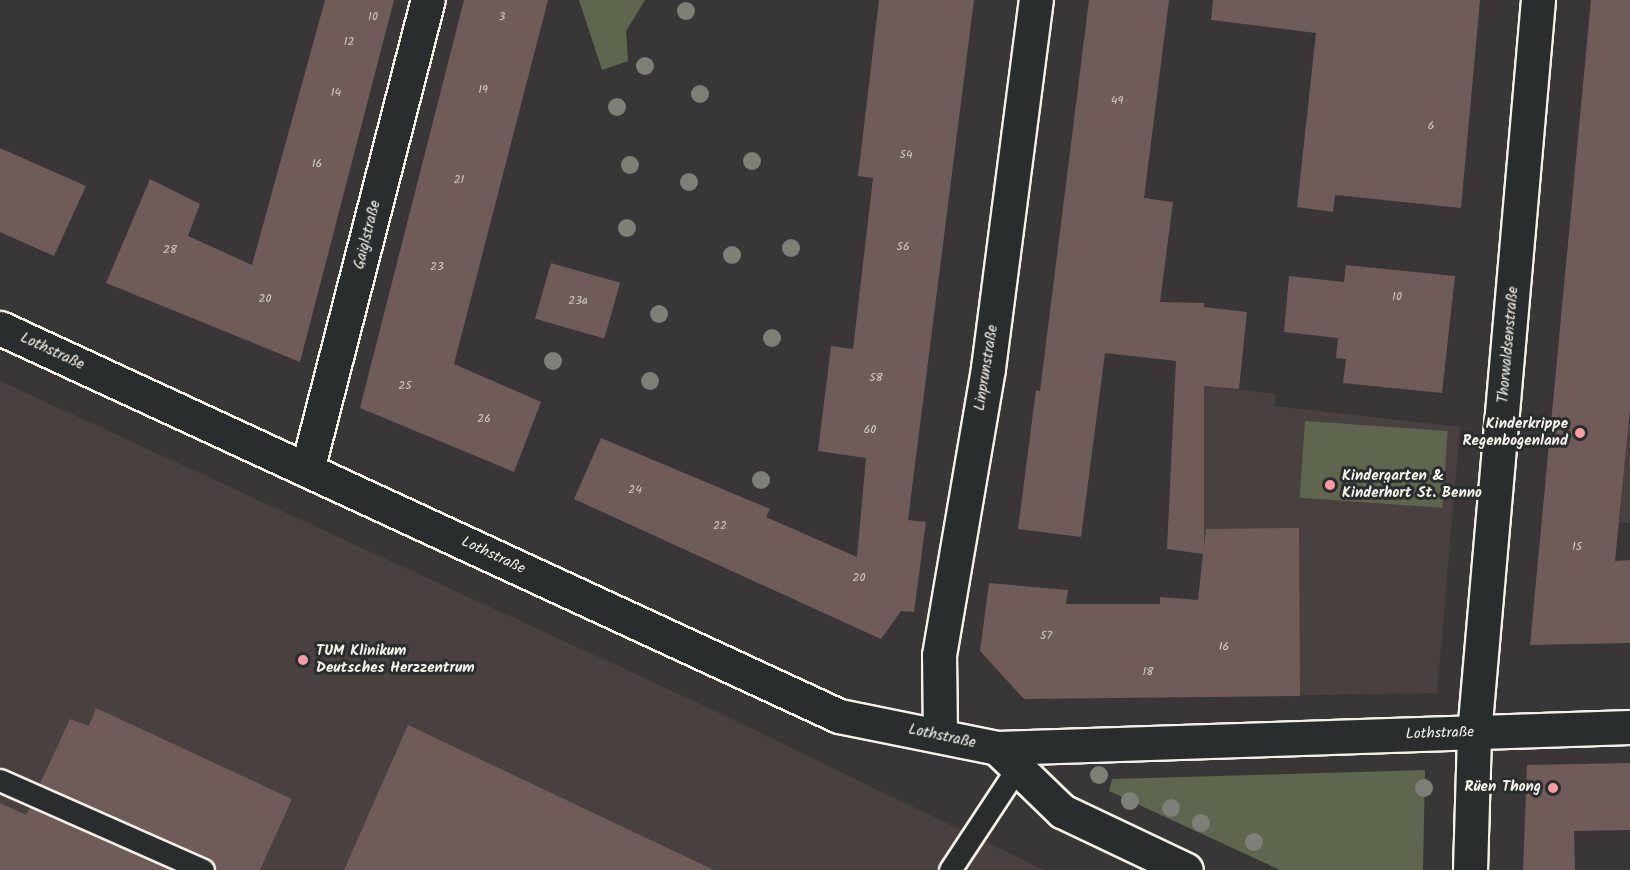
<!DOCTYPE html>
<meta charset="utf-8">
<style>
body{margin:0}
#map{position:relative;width:1630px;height:870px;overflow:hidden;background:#383636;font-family:Kalam,sans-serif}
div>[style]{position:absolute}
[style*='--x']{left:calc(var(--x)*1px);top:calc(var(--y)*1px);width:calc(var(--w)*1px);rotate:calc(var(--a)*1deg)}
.built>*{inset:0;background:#484140}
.green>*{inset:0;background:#5e674e;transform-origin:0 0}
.building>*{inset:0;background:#6f5c58;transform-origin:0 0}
.roads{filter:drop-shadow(2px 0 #f4f1e8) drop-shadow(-2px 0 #f4f1e8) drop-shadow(0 2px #f4f1e8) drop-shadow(0 -2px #f4f1e8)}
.service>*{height:21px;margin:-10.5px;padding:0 10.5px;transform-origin:10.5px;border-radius:10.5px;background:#2a2d2e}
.minor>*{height:33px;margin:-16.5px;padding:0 16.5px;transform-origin:16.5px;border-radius:16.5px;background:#2a2d2e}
.trees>*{width:18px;height:18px;margin:-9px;border-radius:50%;background:#7e7f76}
.dots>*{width:16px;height:16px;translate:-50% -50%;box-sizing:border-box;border:3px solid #2a2d2e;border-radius:50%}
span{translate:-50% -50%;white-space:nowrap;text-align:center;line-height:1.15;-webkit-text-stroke:6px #2a2d2e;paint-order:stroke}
.number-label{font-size:12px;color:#d3ccc4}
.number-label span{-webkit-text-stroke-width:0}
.street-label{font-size:15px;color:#f4f1e8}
.poi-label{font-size:15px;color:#f4f1e8;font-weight:700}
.right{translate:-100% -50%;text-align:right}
.left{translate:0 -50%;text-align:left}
</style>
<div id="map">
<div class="built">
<i style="clip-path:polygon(0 381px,696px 702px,1044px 870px,0 870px)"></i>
<i style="clip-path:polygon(1204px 386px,1276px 394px,1275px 406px,1460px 427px,1437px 693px,1204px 697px)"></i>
<i style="clip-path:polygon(1630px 409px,1630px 523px,1619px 523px)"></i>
</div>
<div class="green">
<i style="clip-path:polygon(645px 0,626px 31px,628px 61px,602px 70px,579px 0)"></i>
<i style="left:1305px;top:421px;width:143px;height:77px;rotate:4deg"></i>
<i style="clip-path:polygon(1425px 770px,1423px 870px,1280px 870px,1109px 791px,1112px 779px)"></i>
</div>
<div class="building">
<i style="clip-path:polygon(325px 0,394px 0,300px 362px,106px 283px,150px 179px,200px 204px,188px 236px,252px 265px)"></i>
<i style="clip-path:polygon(464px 0,548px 0,454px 364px,541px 402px,514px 472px,360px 408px)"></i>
<i style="clip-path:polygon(879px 0,974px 0,908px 520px,926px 522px,914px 612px,901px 611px,881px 639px,574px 499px,601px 438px,770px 509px,766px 517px,857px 557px,866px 458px,818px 451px,831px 346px,853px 349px,873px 178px,858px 176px)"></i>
<i style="clip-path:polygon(1089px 0,1169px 0,1144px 198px,1173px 202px,1160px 302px,1204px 303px,1204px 307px,1247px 312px,1239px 389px,1204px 386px,1204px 550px,1206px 529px,1299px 528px,1300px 696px,1024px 699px,980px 651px,989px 583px,1068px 590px,1066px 604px,1160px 604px,1160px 597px,1198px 600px,1203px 554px,1167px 549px,1176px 361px,1105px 353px,1081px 537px,1018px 529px,1036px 390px,1040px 391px)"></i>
<i style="clip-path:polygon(1213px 0,1480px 0,1461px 208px,1335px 195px,1333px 212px,1297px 207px,1316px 33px,1211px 20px)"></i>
<i style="clip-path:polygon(1591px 0,1630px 0,1630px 409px,1615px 561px,1630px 560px,1630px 643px,1530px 645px)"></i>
<i style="clip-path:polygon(0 148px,86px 186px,54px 256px,0 232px)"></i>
<i style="left:551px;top:263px;width:72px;height:58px;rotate:16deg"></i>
<i style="clip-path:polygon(1346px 265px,1455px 276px,1442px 393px,1343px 383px,1346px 359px,1336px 358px,1338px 338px,1284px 332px,1289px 276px,1344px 282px)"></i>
<i style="clip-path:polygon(96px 708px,292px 799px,260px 870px,216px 870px,208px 858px,40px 784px,70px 719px,89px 726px)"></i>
<i style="clip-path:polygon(408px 725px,714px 870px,344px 870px)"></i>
<i style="clip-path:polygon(1630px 763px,1630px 830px,1574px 831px,1575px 870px,1523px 870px,1527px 765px)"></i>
<i style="clip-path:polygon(0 803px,26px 815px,30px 807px,172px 870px,0 870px)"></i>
</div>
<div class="roads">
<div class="service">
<i style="--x:0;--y:780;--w:222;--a:23.9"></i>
<i style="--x:950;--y:870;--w:120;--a:-56.6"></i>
</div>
<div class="minor">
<i style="--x:0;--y:328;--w:924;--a:24.82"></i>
<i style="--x:839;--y:716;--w:161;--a:11.4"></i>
<i style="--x:997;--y:748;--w:633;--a:-1.9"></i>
<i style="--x:307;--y:470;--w:485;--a:-75.6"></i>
<i style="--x:940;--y:735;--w:80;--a:-90.7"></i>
<i style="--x:939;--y:655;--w:291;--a:-80.3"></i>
<i style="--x:988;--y:368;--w:371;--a:-82.6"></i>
<i style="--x:997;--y:748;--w:91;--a:44.1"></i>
<i style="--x:1062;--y:811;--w:137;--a:25.4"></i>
<i style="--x:1470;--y:870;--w:136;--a:-88.3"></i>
<i style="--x:1474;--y:734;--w:737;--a:-85.02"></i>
</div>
</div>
<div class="trees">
<i style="left:686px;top:11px"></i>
<i style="left:645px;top:66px"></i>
<i style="left:700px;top:94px"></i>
<i style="left:617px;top:107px"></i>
<i style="left:752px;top:161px"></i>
<i style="left:630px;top:165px"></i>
<i style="left:689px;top:182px"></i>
<i style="left:627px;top:228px"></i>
<i style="left:791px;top:248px"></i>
<i style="left:732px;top:255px"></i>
<i style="left:659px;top:314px"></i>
<i style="left:772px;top:338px"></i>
<i style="left:553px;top:361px"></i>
<i style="left:650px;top:381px"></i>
<i style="left:761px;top:480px"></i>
<i style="left:1099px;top:775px"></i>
<i style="left:1424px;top:788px"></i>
<i style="left:1130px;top:801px"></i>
<i style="left:1171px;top:808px"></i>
<i style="left:1201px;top:823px"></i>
<i style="left:1254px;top:842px"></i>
</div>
<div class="dots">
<i style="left:1580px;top:433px;background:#ff9aa2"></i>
<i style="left:1330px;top:485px;background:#ff9aa2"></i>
<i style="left:303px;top:660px;background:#ff9aa2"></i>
<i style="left:1553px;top:788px;background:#ff9aa2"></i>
</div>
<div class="number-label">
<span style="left:373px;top:17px">10</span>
<span style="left:502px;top:17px">3</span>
<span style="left:349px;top:42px">12</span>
<span style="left:483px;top:90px">19</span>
<span style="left:336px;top:93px">14</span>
<span style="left:1117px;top:101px">49</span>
<span style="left:1431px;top:126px">6</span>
<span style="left:906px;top:155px">54</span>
<span style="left:317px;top:164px">16</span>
<span style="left:459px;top:180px">21</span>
<span style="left:903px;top:247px">56</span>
<span style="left:170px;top:250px">28</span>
<span style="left:437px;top:267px">23</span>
<span style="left:1397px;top:297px">10</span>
<span style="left:265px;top:299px">20</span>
<span style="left:578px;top:301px">23a</span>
<span style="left:876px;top:378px">58</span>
<span style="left:405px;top:386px">25</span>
<span style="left:484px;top:419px">26</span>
<span style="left:870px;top:430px">60</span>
<span style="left:635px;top:490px">24</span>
<span style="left:720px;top:526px">22</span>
<span style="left:1577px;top:547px">15</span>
<span style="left:859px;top:578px">20</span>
<span style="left:1046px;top:636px">57</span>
<span style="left:1224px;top:647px">16</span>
<span style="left:1148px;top:672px">18</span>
</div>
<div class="street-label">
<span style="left:368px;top:235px;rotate:-76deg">Gaiglstraße</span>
<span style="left:1509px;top:345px;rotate:-85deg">Thorwaldsenstraße</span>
<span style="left:52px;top:352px;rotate:25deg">Lothstraße</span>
<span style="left:987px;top:368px;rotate:-81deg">Linprunstraße</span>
<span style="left:493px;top:556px;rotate:25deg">Lothstraße</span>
<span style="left:1440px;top:734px;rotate:-2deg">Lothstraße</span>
<span style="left:942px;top:737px;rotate:12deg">Lothstraße</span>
</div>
<div class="poi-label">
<span class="right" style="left:1568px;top:433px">Kinderkrippe<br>Regenbogenland</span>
<span class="left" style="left:1342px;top:485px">Kindergarten &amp;<br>Kinderhort St. Benno</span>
<span class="left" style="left:316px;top:660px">TUM Klinikum<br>Deutsches Herzzentrum</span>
<span class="right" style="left:1541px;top:788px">Rüen Thong</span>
</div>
</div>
